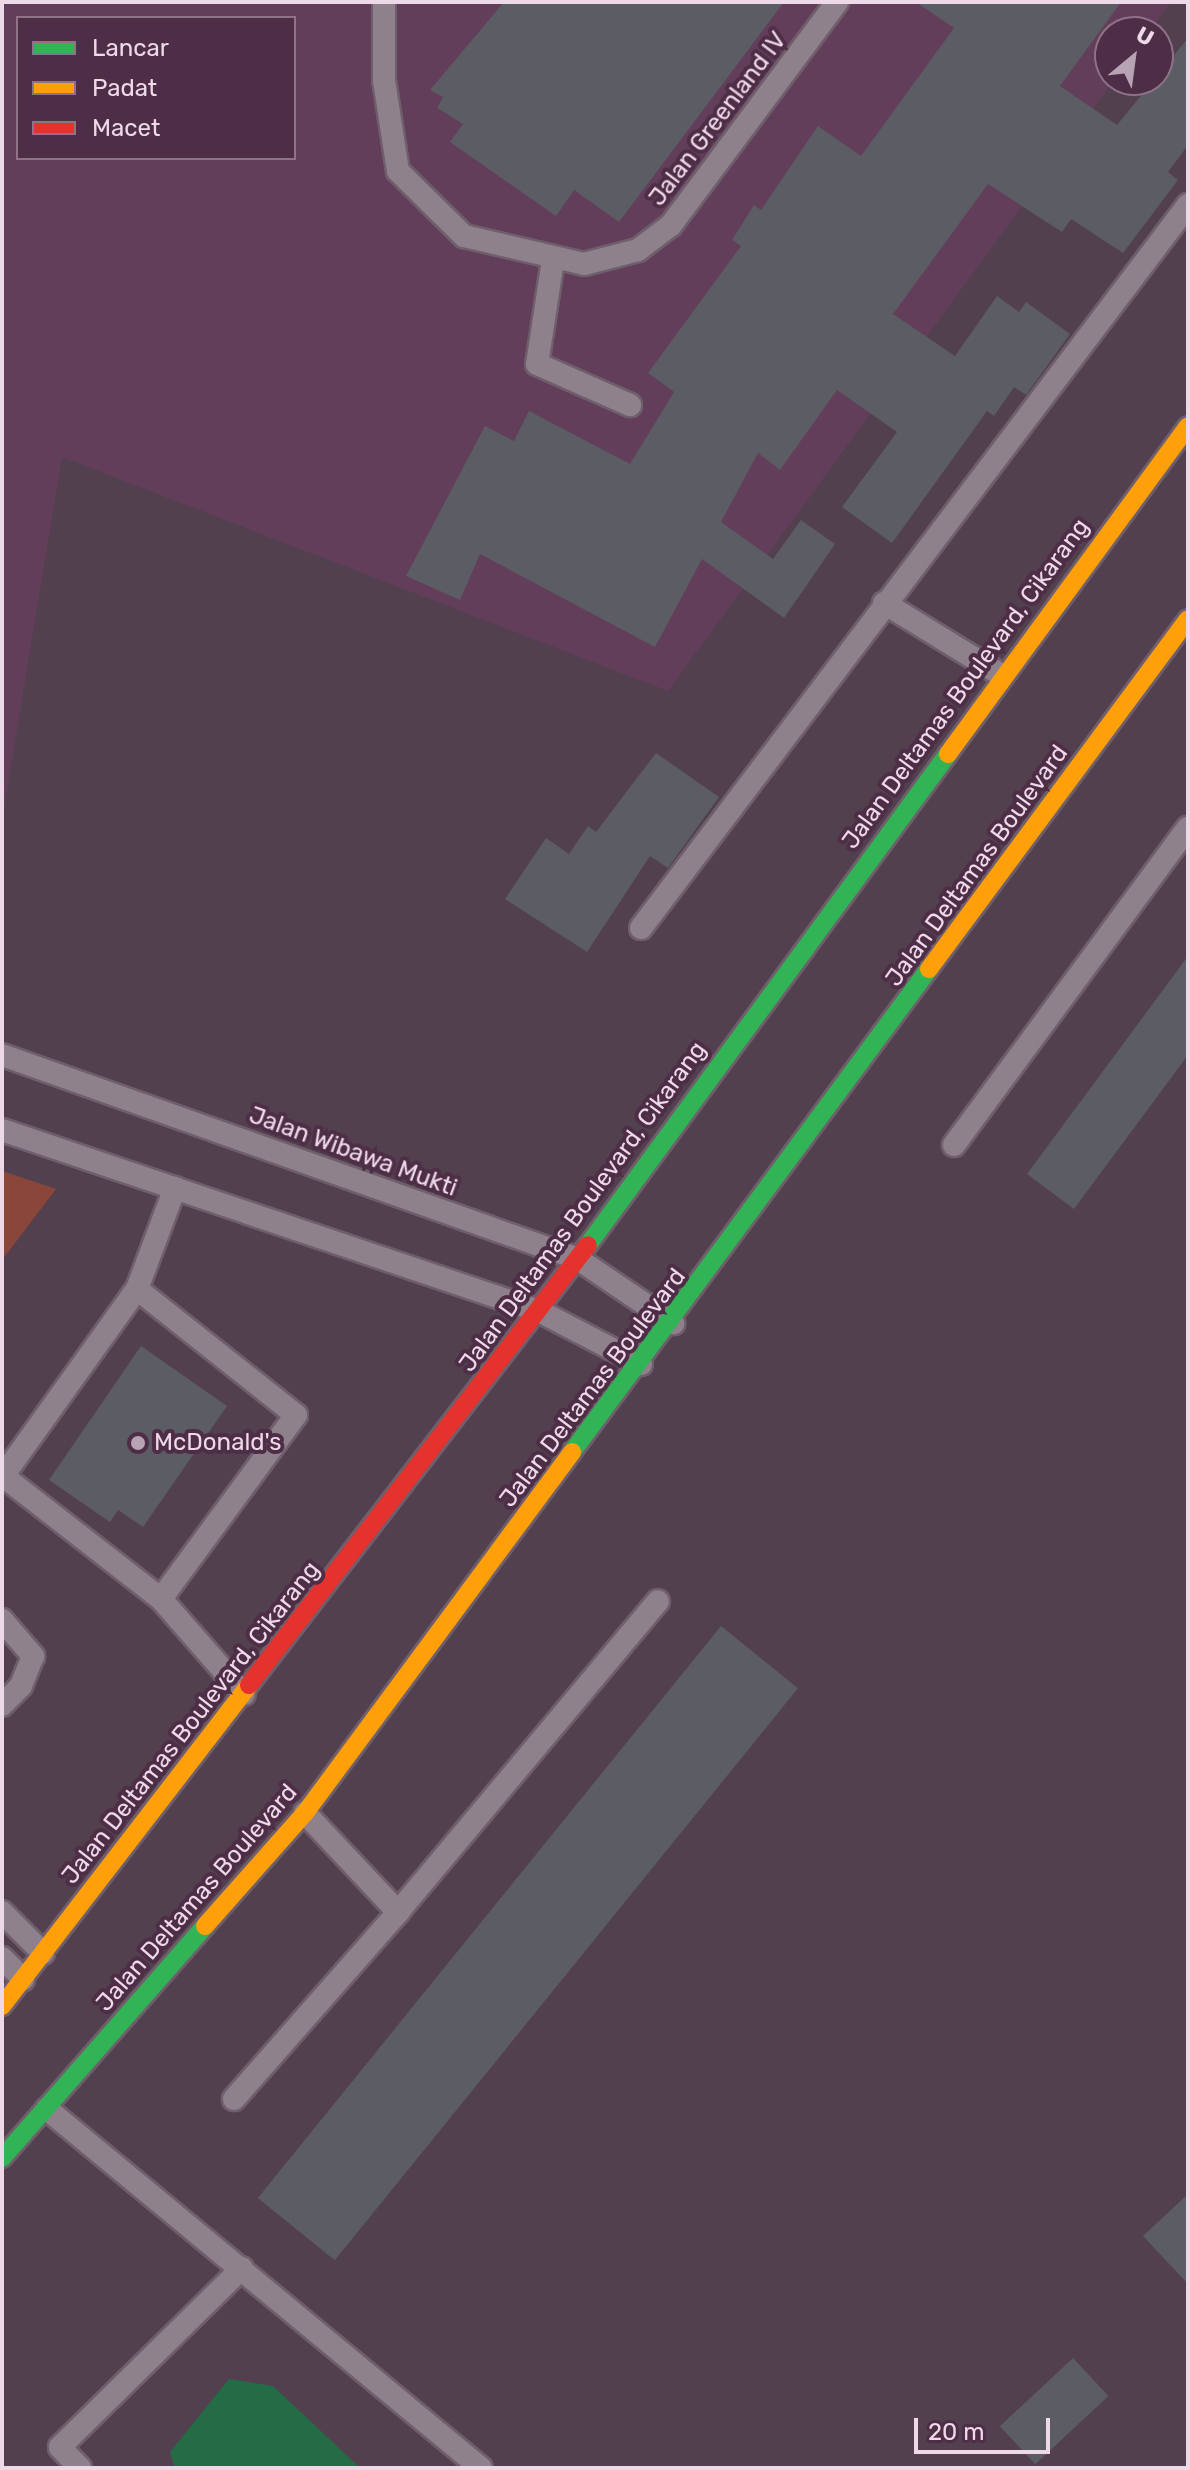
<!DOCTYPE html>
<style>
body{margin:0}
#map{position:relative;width:1190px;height:2470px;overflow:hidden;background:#52404e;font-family:Rubik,sans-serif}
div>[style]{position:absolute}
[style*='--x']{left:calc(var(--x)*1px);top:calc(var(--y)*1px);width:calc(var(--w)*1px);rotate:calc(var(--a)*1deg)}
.built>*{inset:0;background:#623e5a}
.green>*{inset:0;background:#8a4739}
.water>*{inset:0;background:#246c45}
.building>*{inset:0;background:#5b5c64;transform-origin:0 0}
.roads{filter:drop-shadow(2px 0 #6f5e6b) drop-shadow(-2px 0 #6f5e6b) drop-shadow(0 2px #6f5e6b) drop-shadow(0 -2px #6f5e6b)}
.lane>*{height:22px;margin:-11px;padding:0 11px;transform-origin:11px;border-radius:11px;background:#8f818b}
.fast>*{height:18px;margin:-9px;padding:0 9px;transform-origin:9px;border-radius:9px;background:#30b455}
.slow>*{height:18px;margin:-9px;padding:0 9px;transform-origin:9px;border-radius:9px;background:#ff9f0a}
.jam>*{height:18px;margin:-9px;padding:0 9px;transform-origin:9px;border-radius:9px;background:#e5322d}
.dots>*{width:22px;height:22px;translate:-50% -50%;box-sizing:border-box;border:4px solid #4e2e47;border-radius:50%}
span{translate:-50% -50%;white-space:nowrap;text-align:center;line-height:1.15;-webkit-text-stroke:8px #4e2e47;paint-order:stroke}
.street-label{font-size:24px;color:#eed9e9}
.poi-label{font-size:24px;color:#eed9e9}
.left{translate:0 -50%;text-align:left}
.frame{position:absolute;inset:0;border:4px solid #eed9e9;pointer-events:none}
.legend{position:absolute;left:16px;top:16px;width:280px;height:144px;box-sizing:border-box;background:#4e2e47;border:2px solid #8e7288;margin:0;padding:10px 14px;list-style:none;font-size:24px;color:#eed9e9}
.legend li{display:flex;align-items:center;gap:16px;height:40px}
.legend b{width:40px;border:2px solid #8e7288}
.north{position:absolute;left:1094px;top:16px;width:80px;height:80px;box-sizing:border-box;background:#4e2e47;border:2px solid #8e7288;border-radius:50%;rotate:29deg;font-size:22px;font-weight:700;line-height:32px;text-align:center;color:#eed9e9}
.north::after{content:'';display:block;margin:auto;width:28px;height:36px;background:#b7a3b3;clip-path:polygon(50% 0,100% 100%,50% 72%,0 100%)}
.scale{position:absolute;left:914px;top:2418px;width:136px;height:36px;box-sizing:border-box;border:4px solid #eed9e9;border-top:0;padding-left:10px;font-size:24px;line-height:28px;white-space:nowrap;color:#eed9e9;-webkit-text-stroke:6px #4e2e47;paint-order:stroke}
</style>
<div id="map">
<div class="built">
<i style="clip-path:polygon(evenodd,2px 2px,1171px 2px,1149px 32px,1110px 32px,1114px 80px,668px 691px,62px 457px,2px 821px,2px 2px,18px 18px,294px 18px,294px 158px,18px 158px,18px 18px)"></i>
</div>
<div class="green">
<i style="clip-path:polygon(2px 1171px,56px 1189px,2px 1260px)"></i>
</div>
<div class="water">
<i style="clip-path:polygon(229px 2379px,273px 2386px,360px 2468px,175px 2468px,170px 2452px)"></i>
</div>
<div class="building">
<i style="clip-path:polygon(504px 2px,784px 2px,619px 222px,574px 190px,556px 216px,450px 142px,463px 124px,437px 108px,443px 97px,430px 90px)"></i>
<i style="clip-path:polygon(916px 2px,1121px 2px,1060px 86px,1117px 125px,1188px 38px,1188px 145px,1168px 172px,1178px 180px,1123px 253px,1071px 219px,1062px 232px,988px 184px,893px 314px,955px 356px,997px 296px,1019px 312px,1026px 302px,1070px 334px,1026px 395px,1014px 387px,994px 416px,987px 411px,892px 543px,842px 507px,897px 432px,837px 390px,780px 470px,758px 453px,721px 522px,773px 559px,801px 520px,835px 544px,784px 618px,702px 559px,655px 647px,480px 554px,460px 600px,406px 576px,485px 426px,514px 441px,529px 411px,630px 464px,674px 392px,648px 373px,741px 246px,732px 240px,754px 205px,761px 210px,818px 126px,861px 156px,954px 28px)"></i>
<i style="clip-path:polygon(656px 753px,719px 797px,668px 868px,650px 856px,587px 952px,505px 899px,546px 838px,569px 854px,588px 826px,596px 832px)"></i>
<i style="clip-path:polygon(1188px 956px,1188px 1055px,1074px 1209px,1027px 1174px)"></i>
<i style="clip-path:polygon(141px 1346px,227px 1406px,143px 1527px,118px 1510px,110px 1522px,49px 1480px)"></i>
<i style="left:721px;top:1626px;width:99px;height:736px;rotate:39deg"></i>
<i style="clip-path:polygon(1188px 2194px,1188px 2284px,1143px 2236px)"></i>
<i style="left:1073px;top:2358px;width:52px;height:100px;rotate:47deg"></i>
</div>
<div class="roads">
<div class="lane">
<i style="--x:384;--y:2;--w:78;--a:90"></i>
<i style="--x:384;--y:80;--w:92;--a:81.3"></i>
<i style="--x:398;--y:171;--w:93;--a:44.6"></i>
<i style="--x:464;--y:236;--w:123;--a:13.1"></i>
<i style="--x:584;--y:264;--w:56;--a:-14.5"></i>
<i style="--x:638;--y:250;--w:41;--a:-37.1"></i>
<i style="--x:671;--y:225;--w:278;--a:-53.3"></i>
<i style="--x:553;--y:260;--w:105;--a:98.7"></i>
<i style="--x:537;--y:364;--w:102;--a:23.8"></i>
<i style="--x:884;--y:603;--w:136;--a:31.5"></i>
<i style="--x:641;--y:928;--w:907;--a:-52.89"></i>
<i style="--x:2;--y:1055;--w:611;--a:19.5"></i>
<i style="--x:578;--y:1259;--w:115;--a:34"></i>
<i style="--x:2;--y:1130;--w:567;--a:18.63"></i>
<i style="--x:539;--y:1311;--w:115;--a:27.5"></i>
<i style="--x:954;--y:1145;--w:394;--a:-53.6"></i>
<i style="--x:137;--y:1289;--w:203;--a:38.4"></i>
<i style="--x:296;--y:1415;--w:228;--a:126.3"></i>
<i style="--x:161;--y:1599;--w:200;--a:-142.1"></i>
<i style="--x:3;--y:1476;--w:230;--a:-54.4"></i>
<i style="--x:137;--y:1289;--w:108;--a:-69.4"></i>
<i style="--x:161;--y:1599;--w:126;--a:48.9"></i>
<i style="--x:2;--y:1620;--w:48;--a:49.3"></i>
<i style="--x:33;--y:1656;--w:32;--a:112"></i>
<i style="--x:21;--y:1686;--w:27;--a:135"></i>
<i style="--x:305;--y:1813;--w:136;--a:46.8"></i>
<i style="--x:398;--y:1912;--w:405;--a:-50.1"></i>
<i style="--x:2;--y:1912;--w:58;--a:45"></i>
<i style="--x:2;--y:1958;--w:30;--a:45"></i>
<i style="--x:234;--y:2099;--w:249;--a:-48.7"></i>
<i style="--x:47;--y:2109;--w:563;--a:39.6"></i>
<i style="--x:80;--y:2468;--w:29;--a:-134"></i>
<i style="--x:60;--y:2447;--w:255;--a:-44.5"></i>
</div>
<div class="fast">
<i style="--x:588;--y:1245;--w:609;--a:-53.75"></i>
<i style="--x:572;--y:1452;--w:601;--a:-53.53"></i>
<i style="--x:2;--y:2158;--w:308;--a:-48.8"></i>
</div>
<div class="slow">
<i style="--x:948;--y:754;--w:406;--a:-53.8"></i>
<i style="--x:929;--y:969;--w:435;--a:-53.5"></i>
<i style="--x:205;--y:1926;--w:151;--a:-48.5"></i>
<i style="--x:305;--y:1813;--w:449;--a:-53.5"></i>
<i style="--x:2;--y:2006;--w:405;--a:-52.4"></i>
</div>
<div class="jam">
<i style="--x:249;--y:1685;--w:555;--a:-52.39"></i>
</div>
</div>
<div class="dots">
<i style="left:138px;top:1443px;background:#b7a3b3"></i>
</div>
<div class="street-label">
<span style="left:718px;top:119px;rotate:-53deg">Jalan Greenland IV</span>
<span style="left:966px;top:684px;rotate:-54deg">Jalan Deltamas Boulevard, Cikarang</span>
<span style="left:977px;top:866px;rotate:-54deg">Jalan Deltamas Boulevard</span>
<span style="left:353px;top:1152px;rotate:20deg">Jalan Wibawa Mukti</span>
<span style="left:583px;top:1207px;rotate:-54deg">Jalan Deltamas Boulevard, Cikarang</span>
<span style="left:593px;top:1388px;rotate:-53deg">Jalan Deltamas Boulevard</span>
<span style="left:191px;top:1723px;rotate:-52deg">Jalan Deltamas Boulevard, Cikarang</span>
<span style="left:197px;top:1898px;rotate:-49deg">Jalan Deltamas Boulevard</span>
</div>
<div class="poi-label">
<span class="left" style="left:154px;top:1443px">McDonald's</span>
</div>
<div class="frame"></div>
<ul class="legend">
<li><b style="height:10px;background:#30b455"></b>Lancar</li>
<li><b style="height:10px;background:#ff9f0a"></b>Padat</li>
<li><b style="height:10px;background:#e5322d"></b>Macet</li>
</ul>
<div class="north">U</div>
<div class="scale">20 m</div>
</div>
